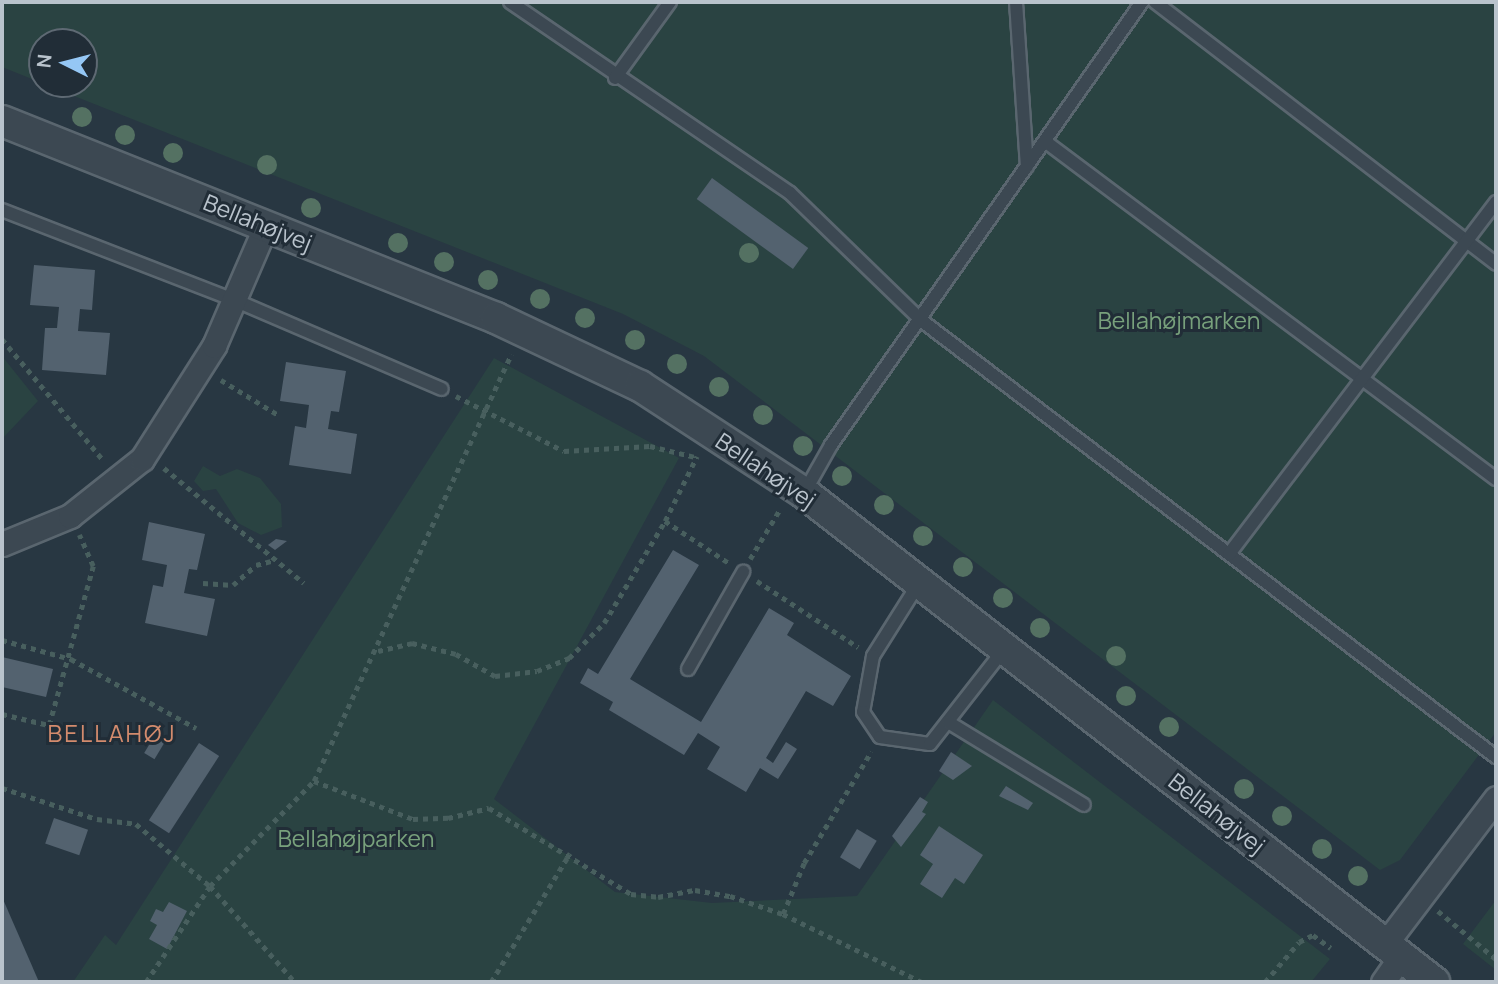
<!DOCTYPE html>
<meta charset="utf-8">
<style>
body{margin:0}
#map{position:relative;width:1498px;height:984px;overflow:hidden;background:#283742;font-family:Manrope,sans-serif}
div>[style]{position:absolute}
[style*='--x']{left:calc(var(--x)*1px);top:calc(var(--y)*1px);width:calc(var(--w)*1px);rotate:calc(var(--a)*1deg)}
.green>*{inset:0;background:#2a4342}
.building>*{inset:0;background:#53626f;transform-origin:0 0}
.path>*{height:4.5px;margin-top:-2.25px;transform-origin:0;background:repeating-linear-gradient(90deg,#485f5e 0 5px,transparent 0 10px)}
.roads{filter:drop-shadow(2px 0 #5a666f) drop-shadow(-2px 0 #5a666f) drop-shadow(0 2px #5a666f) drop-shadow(0 -2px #5a666f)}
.service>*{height:12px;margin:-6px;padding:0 6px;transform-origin:6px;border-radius:6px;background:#3c4852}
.minor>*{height:23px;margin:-11.5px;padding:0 11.5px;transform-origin:11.5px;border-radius:11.5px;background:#3c4852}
.tertiary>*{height:30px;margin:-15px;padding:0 15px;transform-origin:15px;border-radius:15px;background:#3c4852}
.trees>*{width:20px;height:20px;margin:-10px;border-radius:50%;background:#547162}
span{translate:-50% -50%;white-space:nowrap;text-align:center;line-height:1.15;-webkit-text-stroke:6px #212d37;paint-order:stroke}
.street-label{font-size:23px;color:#b9c3cc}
.park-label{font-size:23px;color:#78a17c}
.neighbourhood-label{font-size:24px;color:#d38b6d;letter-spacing:2px}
.frame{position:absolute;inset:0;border:4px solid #b9c3cc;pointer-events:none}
.north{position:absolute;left:28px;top:28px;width:70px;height:70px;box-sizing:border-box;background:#212d37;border:2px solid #5e6973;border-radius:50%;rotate:276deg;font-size:19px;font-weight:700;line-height:28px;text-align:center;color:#b9c3cc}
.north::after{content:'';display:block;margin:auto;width:24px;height:32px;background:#95c7f5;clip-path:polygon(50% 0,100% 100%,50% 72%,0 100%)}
</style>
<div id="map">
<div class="green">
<i style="clip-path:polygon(2px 2px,1496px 2px,1496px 732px,1400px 860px,1380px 870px,704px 356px,623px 314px,44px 84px,84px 84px,84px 42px,42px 42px,42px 83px,2px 67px)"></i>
<i style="clip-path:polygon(2px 356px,38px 401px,2px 439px)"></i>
<i style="clip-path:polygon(494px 358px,679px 458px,494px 799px,615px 892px,712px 903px,857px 896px,993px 700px,1330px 959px,1311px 982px,73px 982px,105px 935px,116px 945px)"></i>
<i style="clip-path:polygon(203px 466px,220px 476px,237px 469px,260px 478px,281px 504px,282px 527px,261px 535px,238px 523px,216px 489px,203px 491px,194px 481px)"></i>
<i style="clip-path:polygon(1496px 900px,1496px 970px,1463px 944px)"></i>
</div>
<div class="building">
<i style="left:712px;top:178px;width:119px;height:26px;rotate:36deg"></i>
<i style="clip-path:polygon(34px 265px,95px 270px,92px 310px,80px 309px,78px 331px,110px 333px,106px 375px,42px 370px,45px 328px,57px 328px,59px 307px,30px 305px)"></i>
<i style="clip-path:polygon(286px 362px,346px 371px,339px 412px,331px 411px,328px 429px,357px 434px,351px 474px,289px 465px,295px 426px,306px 428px,309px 405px,280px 401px)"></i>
<i style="clip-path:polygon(149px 522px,205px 534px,197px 570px,189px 569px,184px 593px,215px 599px,207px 636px,145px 623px,153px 585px,163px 587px,167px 565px,142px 560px)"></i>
<i style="clip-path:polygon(276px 539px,287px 541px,275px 550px,268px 545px)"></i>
<i style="clip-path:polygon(673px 550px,699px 565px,630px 679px,701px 722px,769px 608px,794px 623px,787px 635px,851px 676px,833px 706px,806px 691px,766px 758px,773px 763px,786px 742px,797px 749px,778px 779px,760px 768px,746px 792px,707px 769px,720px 747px,698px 733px,684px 755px,609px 710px,613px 702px,580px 683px,588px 668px,598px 674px)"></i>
<i style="clip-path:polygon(2px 657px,53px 669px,46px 697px,2px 687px)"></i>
<i style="left:155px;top:735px;width:12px;height:21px;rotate:31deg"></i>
<i style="left:199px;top:743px;width:24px;height:92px;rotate:33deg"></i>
<i style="clip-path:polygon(951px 752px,972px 766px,953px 780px,939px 771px)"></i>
<i style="clip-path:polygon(1006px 786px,1033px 803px,1028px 810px,999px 796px)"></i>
<i style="clip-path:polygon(920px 797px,928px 802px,922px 812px,926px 814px,901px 847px,892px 836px)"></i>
<i style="left:54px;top:818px;width:36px;height:27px;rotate:19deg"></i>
<i style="clip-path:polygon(939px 826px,983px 855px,964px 884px,955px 878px,942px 898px,920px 884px,933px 864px,920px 855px)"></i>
<i style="left:857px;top:829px;width:23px;height:33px;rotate:31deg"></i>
<i style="clip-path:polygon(2px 897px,39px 982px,2px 982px)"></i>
<i style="clip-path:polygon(169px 902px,187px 911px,167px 949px,149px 939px,157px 925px,150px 921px,156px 909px,163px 912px)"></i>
</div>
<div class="path">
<i style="--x:2;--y:339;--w:159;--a:50.1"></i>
<i style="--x:221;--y:380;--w:69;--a:31.4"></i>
<i style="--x:456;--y:396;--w:121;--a:27"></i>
<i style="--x:564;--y:451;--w:86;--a:-3.3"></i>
<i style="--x:650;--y:446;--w:46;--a:13.7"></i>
<i style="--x:164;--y:468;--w:181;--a:39.4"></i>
<i style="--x:665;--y:521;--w:77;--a:33.3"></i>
<i style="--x:750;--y:559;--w:58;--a:-59"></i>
<i style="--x:757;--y:581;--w:121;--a:33.2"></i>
<i style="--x:203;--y:583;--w:30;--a:4"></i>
<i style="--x:233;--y:585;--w:30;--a:-41"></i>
<i style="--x:256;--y:565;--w:20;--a:-15"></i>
<i style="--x:2;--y:640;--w:72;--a:15.4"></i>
<i style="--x:71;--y:659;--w:143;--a:28.9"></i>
<i style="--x:378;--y:651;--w:35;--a:-13"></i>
<i style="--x:412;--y:643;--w:45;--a:14"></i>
<i style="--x:456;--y:654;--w:45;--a:29.4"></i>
<i style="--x:495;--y:676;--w:42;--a:-6.8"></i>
<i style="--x:537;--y:671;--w:35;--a:-22"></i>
<i style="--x:569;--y:658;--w:49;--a:-45"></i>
<i style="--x:604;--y:623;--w:119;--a:-59.1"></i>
<i style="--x:665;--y:521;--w:72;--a:-63.8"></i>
<i style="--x:2;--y:714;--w:48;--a:13.2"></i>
<i style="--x:49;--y:725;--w:165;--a:-74.5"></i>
<i style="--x:93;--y:566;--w:34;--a:-114"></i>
<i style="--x:314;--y:781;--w:106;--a:21"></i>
<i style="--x:413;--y:819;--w:35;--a:-2"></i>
<i style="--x:448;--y:818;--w:42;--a:-13.7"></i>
<i style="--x:489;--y:808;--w:166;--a:31.2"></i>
<i style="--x:631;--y:894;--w:27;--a:6"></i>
<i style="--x:658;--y:897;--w:38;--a:-11"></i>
<i style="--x:695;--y:890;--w:36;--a:10"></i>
<i style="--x:730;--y:896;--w:56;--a:18.8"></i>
<i style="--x:783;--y:914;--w:155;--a:26.1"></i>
<i style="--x:2;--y:788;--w:100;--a:18.1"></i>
<i style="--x:97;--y:819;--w:39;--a:7"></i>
<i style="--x:136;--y:824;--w:97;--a:40"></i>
<i style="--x:210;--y:886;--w:128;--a:48.5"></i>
<i style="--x:1438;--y:911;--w:75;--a:39.6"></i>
<i style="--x:783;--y:914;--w:55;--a:-67.6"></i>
<i style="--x:804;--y:863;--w:130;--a:-58.9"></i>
<i style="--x:146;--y:982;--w:115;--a:-56.3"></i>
<i style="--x:210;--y:886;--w:148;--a:-45.3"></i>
<i style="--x:314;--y:781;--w:470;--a:-65.2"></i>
<i style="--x:491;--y:982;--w:151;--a:-58.5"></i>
<i style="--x:1265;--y:982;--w:52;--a:-49.6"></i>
<i style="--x:1299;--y:942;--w:16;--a:-27"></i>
<i style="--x:1313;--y:935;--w:22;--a:36"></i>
</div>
<div class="roads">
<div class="service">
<i style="--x:510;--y:2;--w:339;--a:34.3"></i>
<i style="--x:790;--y:193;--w:184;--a:44.1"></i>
<i style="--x:922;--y:321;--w:721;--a:37.22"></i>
<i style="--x:1016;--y:2;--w:165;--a:86.2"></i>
<i style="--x:1155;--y:2;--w:430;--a:37.5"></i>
<i style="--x:615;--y:78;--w:94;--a:-54.1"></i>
<i style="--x:1046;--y:142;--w:562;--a:36.83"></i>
<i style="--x:2;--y:210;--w:247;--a:21.2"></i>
<i style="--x:232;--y:299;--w:228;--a:23.2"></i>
<i style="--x:804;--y:493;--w:55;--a:-60.6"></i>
<i style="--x:831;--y:445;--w:541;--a:-54.93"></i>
<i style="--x:1229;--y:554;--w:442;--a:-52.8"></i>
<i style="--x:919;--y:583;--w:86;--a:122.2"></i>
<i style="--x:873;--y:656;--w:57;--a:100.1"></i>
<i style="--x:863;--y:712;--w:30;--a:56"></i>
<i style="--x:880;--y:737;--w:50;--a:8"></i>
<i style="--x:930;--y:744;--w:122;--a:-52"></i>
<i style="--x:688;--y:669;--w:112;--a:-60.4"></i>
<i style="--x:948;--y:722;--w:159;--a:31.4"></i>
</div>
<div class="minor">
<i style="--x:2;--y:544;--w:74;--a:-22.4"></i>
<i style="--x:70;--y:516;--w:92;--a:-38.4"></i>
<i style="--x:142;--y:459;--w:134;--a:-57.5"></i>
<i style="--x:214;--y:346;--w:132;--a:-66.7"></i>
<i style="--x:1386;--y:943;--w:182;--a:-52.8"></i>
<i style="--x:1383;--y:982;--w:32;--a:-55"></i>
</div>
<div class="tertiary">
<i style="--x:2;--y:121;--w:532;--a:21.74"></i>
<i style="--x:496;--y:318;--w:159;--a:25.3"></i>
<i style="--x:640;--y:386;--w:196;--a:33.1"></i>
<i style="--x:804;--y:493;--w:798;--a:37.82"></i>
</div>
</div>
<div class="trees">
<i style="left:82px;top:117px"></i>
<i style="left:125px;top:135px"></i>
<i style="left:173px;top:153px"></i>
<i style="left:267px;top:165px"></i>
<i style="left:311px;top:208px"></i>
<i style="left:398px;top:243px"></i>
<i style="left:749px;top:253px"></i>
<i style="left:444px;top:262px"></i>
<i style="left:488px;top:280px"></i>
<i style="left:540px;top:299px"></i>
<i style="left:585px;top:318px"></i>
<i style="left:635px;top:340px"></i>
<i style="left:677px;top:364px"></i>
<i style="left:719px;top:387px"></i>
<i style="left:763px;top:415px"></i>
<i style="left:803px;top:446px"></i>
<i style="left:842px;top:476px"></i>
<i style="left:884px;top:505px"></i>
<i style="left:923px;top:536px"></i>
<i style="left:963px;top:567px"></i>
<i style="left:1003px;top:598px"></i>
<i style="left:1040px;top:628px"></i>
<i style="left:1116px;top:656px"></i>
<i style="left:1126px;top:696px"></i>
<i style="left:1169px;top:727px"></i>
<i style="left:1244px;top:789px"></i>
<i style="left:1282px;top:816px"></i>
<i style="left:1322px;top:849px"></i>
<i style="left:1358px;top:876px"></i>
</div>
<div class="street-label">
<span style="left:258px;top:222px;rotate:22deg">Bellahøjvej</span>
<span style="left:766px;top:470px;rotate:34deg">Bellahøjvej</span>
<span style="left:1217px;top:813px;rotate:38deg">Bellahøjvej</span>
</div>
<div class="park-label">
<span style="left:1179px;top:320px">Bellahøjmarken</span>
<span style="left:356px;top:838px">Bellahøjparken</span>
</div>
<div class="neighbourhood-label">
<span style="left:112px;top:733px">BELLAHØJ</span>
</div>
<div class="frame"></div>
<div class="north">N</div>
</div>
